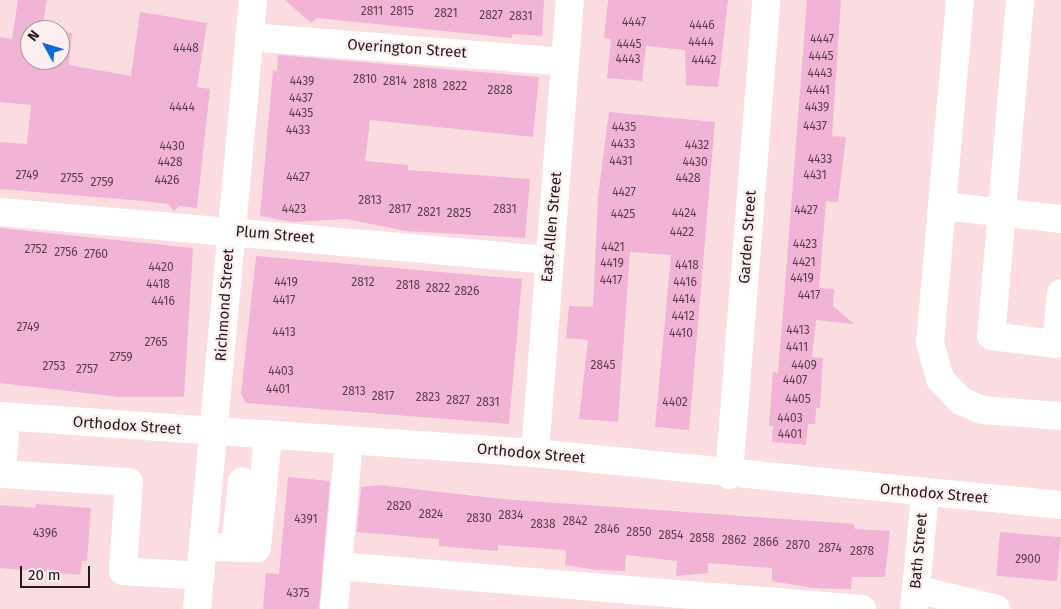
<!DOCTYPE html>
<style>
body{margin:0}
#map{position:relative;width:1061px;height:609px;overflow:hidden;background:#fadce1;font-family:"Fira Sans",sans-serif}
div>[style]{position:absolute}
[style*='--x']{left:calc(var(--x)*1px);top:calc(var(--y)*1px);width:calc(var(--w)*1px);rotate:calc(var(--a)*1deg)}
.building>*{inset:0;background:#f1b4d6;transform-origin:0 0}
.minor>*{height:28px;margin:-14px;padding:0 14px;transform-origin:14px;border-radius:14px;background:#fff}
.major>*{height:28px;margin:-14px;padding:0 14px;transform-origin:14px;border-radius:14px;background:#fff}
span{translate:-50% -50%;white-space:nowrap;text-align:center;line-height:1.15;-webkit-text-stroke:4.5px #fdeef0;paint-order:stroke}
.number-label{font-size:12px;color:#583f49}
.number-label span{-webkit-text-stroke-width:0}
.street-label{font-size:15px;color:#25181a}
.north{position:absolute;left:20px;top:20px;width:50px;height:50px;box-sizing:border-box;background:#fdeef0;border:1px solid #a7989a;border-radius:50%;rotate:309deg;font-size:14px;font-weight:700;line-height:20px;text-align:center;color:#25181a}
.north::after{content:'';display:block;margin:auto;width:18px;height:22px;background:#0b6cd5;clip-path:polygon(50% 0,100% 100%,50% 72%,0 100%)}
.scale{position:absolute;left:20px;top:566px;width:70px;height:22px;box-sizing:border-box;border:2px solid #25181a;border-top:0;padding-left:6px;font-size:15px;line-height:18px;white-space:nowrap;color:#25181a;-webkit-text-stroke:4px #fdeef0;paint-order:stroke}
</style>
<div id="map">
<div class="building">
<i style="clip-path:polygon(18px 0,47px 0,42px 30px,30px 30px,30px 60px,60px 60px,60px 32px,72px 33px,69px 65px,131px 76px,140px 12px,207px 23px,197px 87px,210px 89px,197px 208px,179px 206px,174px 211px,168px 204px,144px 201px,0 189px,0 142px,27px 144px,31px 105px,0 102px,0 37px,12px 39px)"></i>
<i style="clip-path:polygon(285px 0,544px 0,542px 36px,512px 34px,512px 38px,317px 18px,311px 23px)"></i>
<i style="clip-path:polygon(608px 0,728px 0,718px 87px,686px 85px,685px 50px,646px 46px,642px 81px,607px 78px,611px 39px,604px 38px)"></i>
<i style="clip-path:polygon(807px 0,841px 0,832px 136px,846px 137px,838px 202px,826px 201px,819px 288px,834px 289px,833px 306px,854px 324px,816px 320px,812px 357px,823px 358px,820px 408px,816px 408px,815px 424px,808px 424px,806px 445px,772px 442px,773px 426px,769px 426px,773px 372px,778px 373px,781px 337px)"></i>
<i style="clip-path:polygon(278px 55px,539px 77px,533px 137px,370px 120px,365px 161px,408px 165px,408px 170px,530px 179px,525px 238px,406px 231px,346px 219px,292px 222px,260px 216px,273px 70px,277px 71px)"></i>
<i style="clip-path:polygon(609px 112px,715px 122px,689px 430px,655px 427px,671px 255px,630px 252px,618px 422px,579px 419px,588px 340px,566px 338px,569px 306px,593px 307px,598px 197px)"></i>
<i style="clip-path:polygon(0 228px,193px 248px,184px 397px,120px 397px,0 383px)"></i>
<i style="clip-path:polygon(256px 256px,522px 279px,509px 424px,246px 403px,241px 394px)"></i>
<i style="clip-path:polygon(288px 477px,330px 481px,319px 609px,263px 609px,266px 573px,279px 574px)"></i>
<i style="clip-path:polygon(379px 485px,502px 499px,854px 524px,855px 529px,890px 531px,885px 577px,852px 577px,851px 589px,812px 588px,772px 581px,772px 568px,708px 563px,708px 573px,676px 576px,677px 561px,626px 555px,625px 571px,597px 570px,565px 565px,566px 550px,498px 545px,498px 551px,439px 546px,439px 539px,357px 532px,361px 487px)"></i>
<i style="clip-path:polygon(36px 504px,91px 508px,87px 561px,82px 561px,80px 575px,0 568px,0 505px,35px 508px)"></i>
<i style="left:1000px;top:532px;width:61px;height:44px;rotate:5deg"></i>
</div>
<div class="minor">
<i style="--x:960;--y:0;--w:344;--a:95"></i>
<i style="--x:930;--y:343;--w:37;--a:74"></i>
<i style="--x:940;--y:379;--w:30;--a:46"></i>
<i style="--x:961;--y:401;--w:23;--a:23"></i>
<i style="--x:982;--y:410;--w:79;--a:4.3"></i>
<i style="--x:1020;--y:0;--w:337;--a:94.9"></i>
<i style="--x:991;--y:336;--w:65;--a:7"></i>
<i style="--x:1056;--y:344;--w:51;--a:-84.4"></i>
<i style="--x:249;--y:37;--w:317;--a:4.5"></i>
<i style="--x:942;--y:206;--w:120;--a:6.2"></i>
<i style="--x:0;--y:212;--w:551;--a:5"></i>
<i style="--x:0;--y:416;--w:536;--a:3.96"></i>
<i style="--x:535;--y:453;--w:529;--a:5.65"></i>
<i style="--x:6;--y:417;--w:57;--a:94"></i>
<i style="--x:2;--y:474;--w:127;--a:3.6"></i>
<i style="--x:129;--y:482;--w:89;--a:93.9"></i>
<i style="--x:123;--y:571;--w:78;--a:3.7"></i>
<i style="--x:535;--y:453;--w:454;--a:-85.6"></i>
<i style="--x:729;--y:475;--w:476;--a:-85.5"></i>
<i style="--x:205;--y:547;--w:52;--a:1.1"></i>
<i style="--x:257;--y:548;--w:114;--a:-84.4"></i>
<i style="--x:235;--y:547;--w:66;--a:-83.9"></i>
<i style="--x:338;--y:566;--w:526;--a:4.69"></i>
<i style="--x:916;--y:589;--w:83;--a:13.9"></i>
<i style="--x:334;--y:609;--w:169;--a:-84.9"></i>
<i style="--x:914;--y:609;--w:116;--a:-84.5"></i>
</div>
<div class="major">
<i style="--x:197;--y:609;--w:612;--a:-84.75"></i>
</div>
<div class="number-label">
<span style="left:372px;top:12px">2811</span>
<span style="left:402px;top:12px">2815</span>
<span style="left:446px;top:14px">2821</span>
<span style="left:491px;top:16px">2827</span>
<span style="left:521px;top:17px">2831</span>
<span style="left:634px;top:23px">4447</span>
<span style="left:702px;top:26px">4446</span>
<span style="left:822px;top:40px">4447</span>
<span style="left:701px;top:43px">4444</span>
<span style="left:629px;top:45px">4445</span>
<span style="left:186px;top:49px">4448</span>
<span style="left:821px;top:57px">4445</span>
<span style="left:628px;top:60px">4443</span>
<span style="left:704px;top:61px">4442</span>
<span style="left:820px;top:74px">4443</span>
<span style="left:365px;top:80px">2810</span>
<span style="left:302px;top:82px">4439</span>
<span style="left:395px;top:82px">2814</span>
<span style="left:425px;top:85px">2818</span>
<span style="left:455px;top:87px">2822</span>
<span style="left:500px;top:91px">2828</span>
<span style="left:818px;top:91px">4441</span>
<span style="left:301px;top:99px">4437</span>
<span style="left:182px;top:108px">4444</span>
<span style="left:817px;top:108px">4439</span>
<span style="left:301px;top:114px">4435</span>
<span style="left:815px;top:127px">4437</span>
<span style="left:624px;top:128px">4435</span>
<span style="left:298px;top:131px">4433</span>
<span style="left:623px;top:145px">4433</span>
<span style="left:697px;top:146px">4432</span>
<span style="left:172px;top:147px">4430</span>
<span style="left:820px;top:160px">4433</span>
<span style="left:621px;top:162px">4431</span>
<span style="left:170px;top:163px">4428</span>
<span style="left:695px;top:163px">4430</span>
<span style="left:27px;top:176px">2749</span>
<span style="left:815px;top:176px">4431</span>
<span style="left:298px;top:178px">4427</span>
<span style="left:72px;top:179px">2755</span>
<span style="left:688px;top:179px">4428</span>
<span style="left:167px;top:181px">4426</span>
<span style="left:102px;top:183px">2759</span>
<span style="left:624px;top:193px">4427</span>
<span style="left:370px;top:201px">2813</span>
<span style="left:294px;top:210px">4423</span>
<span style="left:400px;top:210px">2817</span>
<span style="left:505px;top:210px">2831</span>
<span style="left:806px;top:211px">4427</span>
<span style="left:429px;top:213px">2821</span>
<span style="left:459px;top:214px">2825</span>
<span style="left:684px;top:214px">4424</span>
<span style="left:623px;top:215px">4425</span>
<span style="left:682px;top:233px">4422</span>
<span style="left:805px;top:245px">4423</span>
<span style="left:613px;top:248px">4421</span>
<span style="left:36px;top:250px">2752</span>
<span style="left:66px;top:253px">2756</span>
<span style="left:96px;top:255px">2760</span>
<span style="left:804px;top:263px">4421</span>
<span style="left:612px;top:264px">4419</span>
<span style="left:687px;top:266px">4418</span>
<span style="left:161px;top:268px">4420</span>
<span style="left:802px;top:279px">4419</span>
<span style="left:611px;top:281px">4417</span>
<span style="left:286px;top:283px">4419</span>
<span style="left:363px;top:283px">2812</span>
<span style="left:685px;top:283px">4416</span>
<span style="left:158px;top:285px">4418</span>
<span style="left:408px;top:286px">2818</span>
<span style="left:438px;top:289px">2822</span>
<span style="left:467px;top:292px">2826</span>
<span style="left:809px;top:296px">4417</span>
<span style="left:684px;top:300px">4414</span>
<span style="left:284px;top:301px">4417</span>
<span style="left:163px;top:302px">4416</span>
<span style="left:683px;top:317px">4412</span>
<span style="left:28px;top:328px">2749</span>
<span style="left:798px;top:331px">4413</span>
<span style="left:284px;top:333px">4413</span>
<span style="left:681px;top:334px">4410</span>
<span style="left:156px;top:343px">2765</span>
<span style="left:797px;top:348px">4411</span>
<span style="left:121px;top:358px">2759</span>
<span style="left:603px;top:366px">2845</span>
<span style="left:804px;top:366px">4409</span>
<span style="left:54px;top:367px">2753</span>
<span style="left:87px;top:370px">2757</span>
<span style="left:281px;top:372px">4403</span>
<span style="left:795px;top:381px">4407</span>
<span style="left:278px;top:390px">4401</span>
<span style="left:354px;top:392px">2813</span>
<span style="left:383px;top:397px">2817</span>
<span style="left:428px;top:398px">2823</span>
<span style="left:798px;top:400px">4405</span>
<span style="left:458px;top:401px">2827</span>
<span style="left:488px;top:403px">2831</span>
<span style="left:675px;top:403px">4402</span>
<span style="left:790px;top:419px">4403</span>
<span style="left:790px;top:435px">4401</span>
<span style="left:399px;top:507px">2820</span>
<span style="left:431px;top:515px">2824</span>
<span style="left:511px;top:516px">2834</span>
<span style="left:479px;top:519px">2830</span>
<span style="left:306px;top:520px">4391</span>
<span style="left:575px;top:522px">2842</span>
<span style="left:543px;top:525px">2838</span>
<span style="left:607px;top:530px">2846</span>
<span style="left:639px;top:533px">2850</span>
<span style="left:45px;top:534px">4396</span>
<span style="left:671px;top:536px">2854</span>
<span style="left:702px;top:539px">2858</span>
<span style="left:734px;top:541px">2862</span>
<span style="left:766px;top:543px">2866</span>
<span style="left:798px;top:546px">2870</span>
<span style="left:830px;top:549px">2874</span>
<span style="left:862px;top:552px">2878</span>
<span style="left:1028px;top:560px">2900</span>
<span style="left:298px;top:594px">4375</span>
</div>
<div class="street-label">
<span style="left:407px;top:49px;rotate:4deg">Overington Street</span>
<span style="left:552px;top:227px;rotate:-85deg">East Allen Street</span>
<span style="left:275px;top:235px;rotate:5deg">Plum Street</span>
<span style="left:748px;top:237px;rotate:-86deg">Garden Street</span>
<span style="left:225px;top:305px;rotate:-86deg">Richmond Street</span>
<span style="left:127px;top:426px;rotate:4deg">Orthodox Street</span>
<span style="left:531px;top:454px;rotate:5deg">Orthodox Street</span>
<span style="left:934px;top:494px;rotate:5deg">Orthodox Street</span>
<span style="left:919px;top:551px;rotate:-85deg">Bath Street</span>
</div>
<div class="north">N</div>
<div class="scale">20 m</div>
</div>
